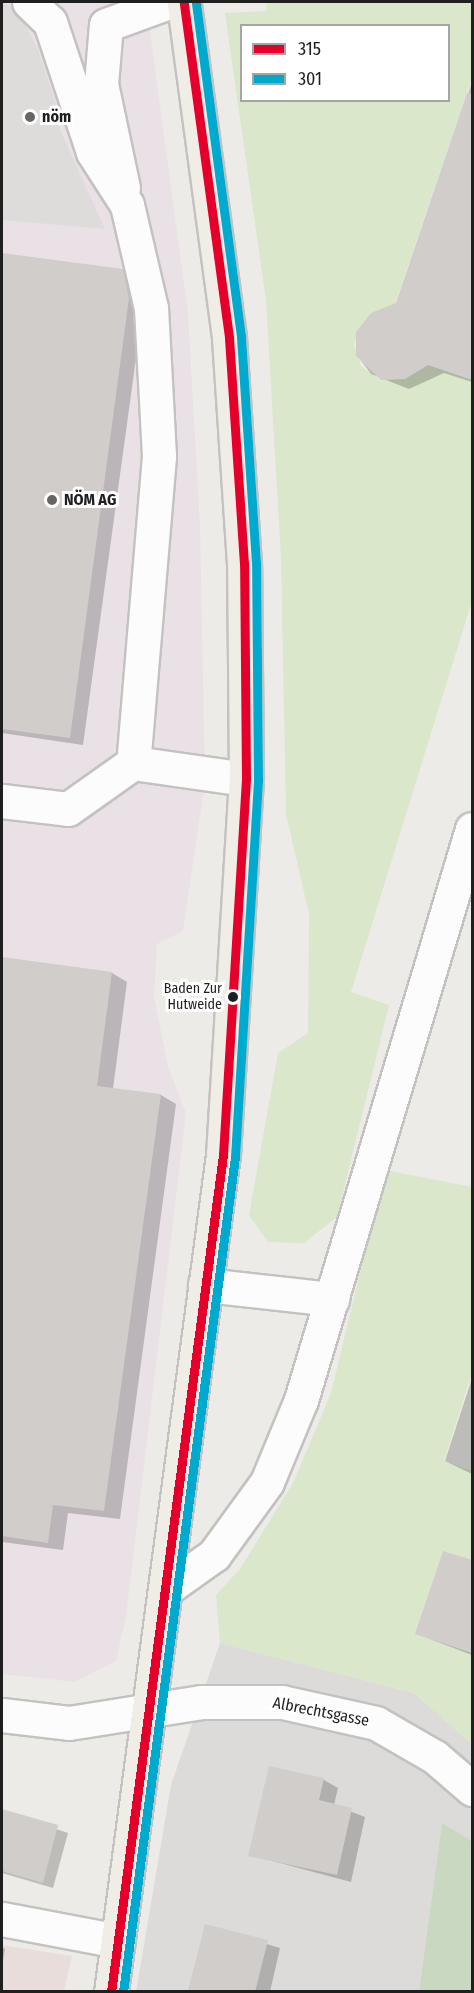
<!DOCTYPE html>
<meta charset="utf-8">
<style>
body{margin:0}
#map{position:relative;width:474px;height:1993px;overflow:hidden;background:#edebe8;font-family:"Fira Sans Condensed",sans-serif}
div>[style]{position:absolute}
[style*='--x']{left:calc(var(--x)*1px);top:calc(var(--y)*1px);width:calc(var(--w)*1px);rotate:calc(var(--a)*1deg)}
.residential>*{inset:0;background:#dcdbd9}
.commercial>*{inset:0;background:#e9dddb}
.industrial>*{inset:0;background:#eae1e6}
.grass>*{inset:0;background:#dae7ca}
.forest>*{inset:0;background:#c9d8c0}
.parking>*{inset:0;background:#dddcdb}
.shadow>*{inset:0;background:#0003}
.building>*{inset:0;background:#d0cdcb}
.roads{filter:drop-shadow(2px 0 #c3c2c0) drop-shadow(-2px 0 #c3c2c0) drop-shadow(0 2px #c3c2c0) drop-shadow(0 -2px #c3c2c0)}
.minor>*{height:33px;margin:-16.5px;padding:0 16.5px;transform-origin:16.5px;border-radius:16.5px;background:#fcfcfc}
.major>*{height:33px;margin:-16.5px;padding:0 16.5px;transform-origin:16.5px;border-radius:16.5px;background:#f0ece6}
.bus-1>*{height:9px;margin:-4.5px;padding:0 4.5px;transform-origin:4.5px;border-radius:4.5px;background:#e4002b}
.bus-2>*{height:9px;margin:-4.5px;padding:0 4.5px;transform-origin:4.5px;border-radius:4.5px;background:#00a9ce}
.dots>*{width:16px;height:16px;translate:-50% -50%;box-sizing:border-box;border:3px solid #fff;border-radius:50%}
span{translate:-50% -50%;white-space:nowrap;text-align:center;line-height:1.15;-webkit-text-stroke:6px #fff;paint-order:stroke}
.bus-label{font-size:14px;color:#1f1f1f}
.right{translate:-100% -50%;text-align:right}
.poi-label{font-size:16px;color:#1f1f1f;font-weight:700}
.left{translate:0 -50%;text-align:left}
.street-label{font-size:16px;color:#1f1f1f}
.frame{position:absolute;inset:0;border:3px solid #1f1f1f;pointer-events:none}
.legend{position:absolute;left:240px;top:24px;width:210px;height:78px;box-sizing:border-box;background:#fff;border:2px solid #a5a5a5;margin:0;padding:8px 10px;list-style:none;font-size:18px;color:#1f1f1f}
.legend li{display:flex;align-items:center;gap:12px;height:30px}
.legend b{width:30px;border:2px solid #a5a5a5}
</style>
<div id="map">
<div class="residential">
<i style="clip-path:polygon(220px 1643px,414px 1693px,472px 1744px,472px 1841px,442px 1824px,419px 1991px,136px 1992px,171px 1785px)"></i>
</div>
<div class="commercial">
<i style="clip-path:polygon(2px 1945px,72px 1956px,64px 1991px,2px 1991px)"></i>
</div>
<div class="industrial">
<i style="clip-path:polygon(2px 2px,146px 2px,188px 313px,200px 524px,205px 782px,183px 931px,157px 944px,154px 996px,168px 1067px,186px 1113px,126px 1617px,116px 1661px,75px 1682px,2px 1674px)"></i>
</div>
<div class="grass">
<i style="clip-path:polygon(evenodd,266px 2px,472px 2px,472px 78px,394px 307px,371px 313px,354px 344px,361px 366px,381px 380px,405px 379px,423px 363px,472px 380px,472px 601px,351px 992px,389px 1005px,337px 1217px,304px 1243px,268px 1242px,249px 1215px,278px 1053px,308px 1033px,309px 914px,286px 814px,281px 558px,266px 300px,225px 13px,267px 11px,266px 2px,242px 26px,448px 26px,448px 100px,242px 100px,242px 26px)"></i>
<i style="clip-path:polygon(385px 1170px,472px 1187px,472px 1373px,444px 1461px,472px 1471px,472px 1744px,414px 1693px,220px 1643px,216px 1595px,240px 1569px,293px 1483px,331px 1393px)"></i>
</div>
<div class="forest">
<i style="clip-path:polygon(442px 1823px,472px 1841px,472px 1991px,419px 1991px)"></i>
</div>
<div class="parking">
<i style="clip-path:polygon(2px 2px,17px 9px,37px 47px,58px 109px,58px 125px,105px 229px,2px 220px)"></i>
</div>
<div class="shadow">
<i style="clip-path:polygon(472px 82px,472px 382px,444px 373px,409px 389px,371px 374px,357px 355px,397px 304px)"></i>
<i style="clip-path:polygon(2px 254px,122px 270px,136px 279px,143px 307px,83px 745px,2px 733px)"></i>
<i style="clip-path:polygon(2px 959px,112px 973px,127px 982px,113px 1089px,161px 1095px,176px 1104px,120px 1519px,68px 1513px,63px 1550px,2px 1542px)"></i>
<i style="clip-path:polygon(472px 1378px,472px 1474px,445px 1461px)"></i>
<i style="clip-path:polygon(444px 1553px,472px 1562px,472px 1655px,417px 1634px)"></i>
<i style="clip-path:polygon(270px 1768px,324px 1780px,338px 1788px,334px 1805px,365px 1817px,351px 1882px,250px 1855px)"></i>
<i style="clip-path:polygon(3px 1811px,68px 1833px,53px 1888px,2px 1873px)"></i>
<i style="clip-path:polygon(206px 1926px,280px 1948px,270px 1992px,188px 1992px)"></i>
<i style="clip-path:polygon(2px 1947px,5px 1949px,2px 1966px)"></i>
</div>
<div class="building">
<i style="clip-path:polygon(467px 93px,472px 94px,472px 380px,428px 365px,405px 379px,381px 380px,356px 356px,356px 332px,371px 313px,396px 303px)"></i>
<i style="clip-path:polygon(2px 253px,123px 269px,129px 298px,70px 738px,2px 729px)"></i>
<i style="clip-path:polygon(2px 957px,112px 972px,97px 1086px,161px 1094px,104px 1511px,53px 1505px,48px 1543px,2px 1536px)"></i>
<i style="clip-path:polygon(443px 1551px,472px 1560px,472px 1653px,415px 1634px)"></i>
<i style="clip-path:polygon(269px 1766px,324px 1778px,319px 1800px,352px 1808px,337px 1875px,248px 1856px)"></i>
<i style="clip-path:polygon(2px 1809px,58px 1825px,43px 1883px,2px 1871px)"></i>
<i style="clip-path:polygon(205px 1924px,268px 1940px,255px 1992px,188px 1992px)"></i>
</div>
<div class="roads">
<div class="minor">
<i style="--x:29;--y:2;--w:29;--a:44"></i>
<i style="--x:50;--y:22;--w:137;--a:71.7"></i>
<i style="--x:93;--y:152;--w:63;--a:57.3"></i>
<i style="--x:127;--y:205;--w:106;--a:76.9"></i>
<i style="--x:151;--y:308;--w:148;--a:86.9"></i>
<i style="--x:159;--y:456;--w:308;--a:94.8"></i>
<i style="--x:133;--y:763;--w:114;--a:8.1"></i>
<i style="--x:123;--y:188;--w:106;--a:-101.9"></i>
<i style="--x:101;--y:84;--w:59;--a:-85.2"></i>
<i style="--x:106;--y:25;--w:67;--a:-20.1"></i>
<i style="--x:2;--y:801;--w:66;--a:6.9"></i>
<i style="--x:68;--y:809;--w:80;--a:-35.3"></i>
<i style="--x:205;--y:1285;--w:128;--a:6.3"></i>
<i style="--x:166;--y:1589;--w:59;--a:-35.3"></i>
<i style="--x:214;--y:1555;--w:90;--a:-54"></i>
<i style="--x:267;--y:1482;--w:89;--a:-67.5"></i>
<i style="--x:301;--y:1400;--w:596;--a:-73.33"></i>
<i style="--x:2;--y:1715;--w:67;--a:6.8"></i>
<i style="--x:69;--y:1723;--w:135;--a:-9"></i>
<i style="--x:202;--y:1702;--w:80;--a:0"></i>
<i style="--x:282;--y:1702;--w:96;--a:12.6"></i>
<i style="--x:376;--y:1723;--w:68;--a:30"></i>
<i style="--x:435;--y:1757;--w:49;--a:40.9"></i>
<i style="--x:2;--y:1919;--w:118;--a:10.7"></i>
</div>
<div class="major">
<i style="--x:111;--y:1992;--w:844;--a:-82.38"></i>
<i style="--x:223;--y:1155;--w:377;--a:-86.5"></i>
<i style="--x:246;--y:779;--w:215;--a:-90.5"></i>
<i style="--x:244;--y:564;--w:227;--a:-93.8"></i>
<i style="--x:229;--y:337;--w:338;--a:-97.7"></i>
</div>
</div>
<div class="bus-1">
<i style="--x:111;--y:1992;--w:844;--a:-82.38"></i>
<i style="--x:223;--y:1155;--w:377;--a:-86.5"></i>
<i style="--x:246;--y:779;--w:215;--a:-90.5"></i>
<i style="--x:244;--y:564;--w:227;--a:-93.8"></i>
<i style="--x:229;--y:337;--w:338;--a:-97.7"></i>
</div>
<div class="bus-2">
<i style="--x:123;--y:1992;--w:842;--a:-82.36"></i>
<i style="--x:235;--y:1157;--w:378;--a:-86.5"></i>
<i style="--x:258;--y:780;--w:217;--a:-90.5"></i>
<i style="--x:256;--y:563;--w:227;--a:-93.8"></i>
<i style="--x:241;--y:336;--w:337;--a:-97.7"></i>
</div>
<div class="dots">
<i style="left:30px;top:117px;background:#676665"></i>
<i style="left:52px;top:500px;background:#676665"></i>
<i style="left:233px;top:997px;background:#1f1f1f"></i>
</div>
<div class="bus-label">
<span class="right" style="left:222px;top:997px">Baden Zur<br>Hutweide</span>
</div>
<div class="poi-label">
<span class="left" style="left:42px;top:117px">nöm</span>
<span class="left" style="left:64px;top:500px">NÖM AG</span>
</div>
<div class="street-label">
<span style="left:321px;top:1712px;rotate:11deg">Albrechtsgasse</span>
</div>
<div class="frame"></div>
<ul class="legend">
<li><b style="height:8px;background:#e4002b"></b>315</li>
<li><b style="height:8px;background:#00a9ce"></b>301</li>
</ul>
</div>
